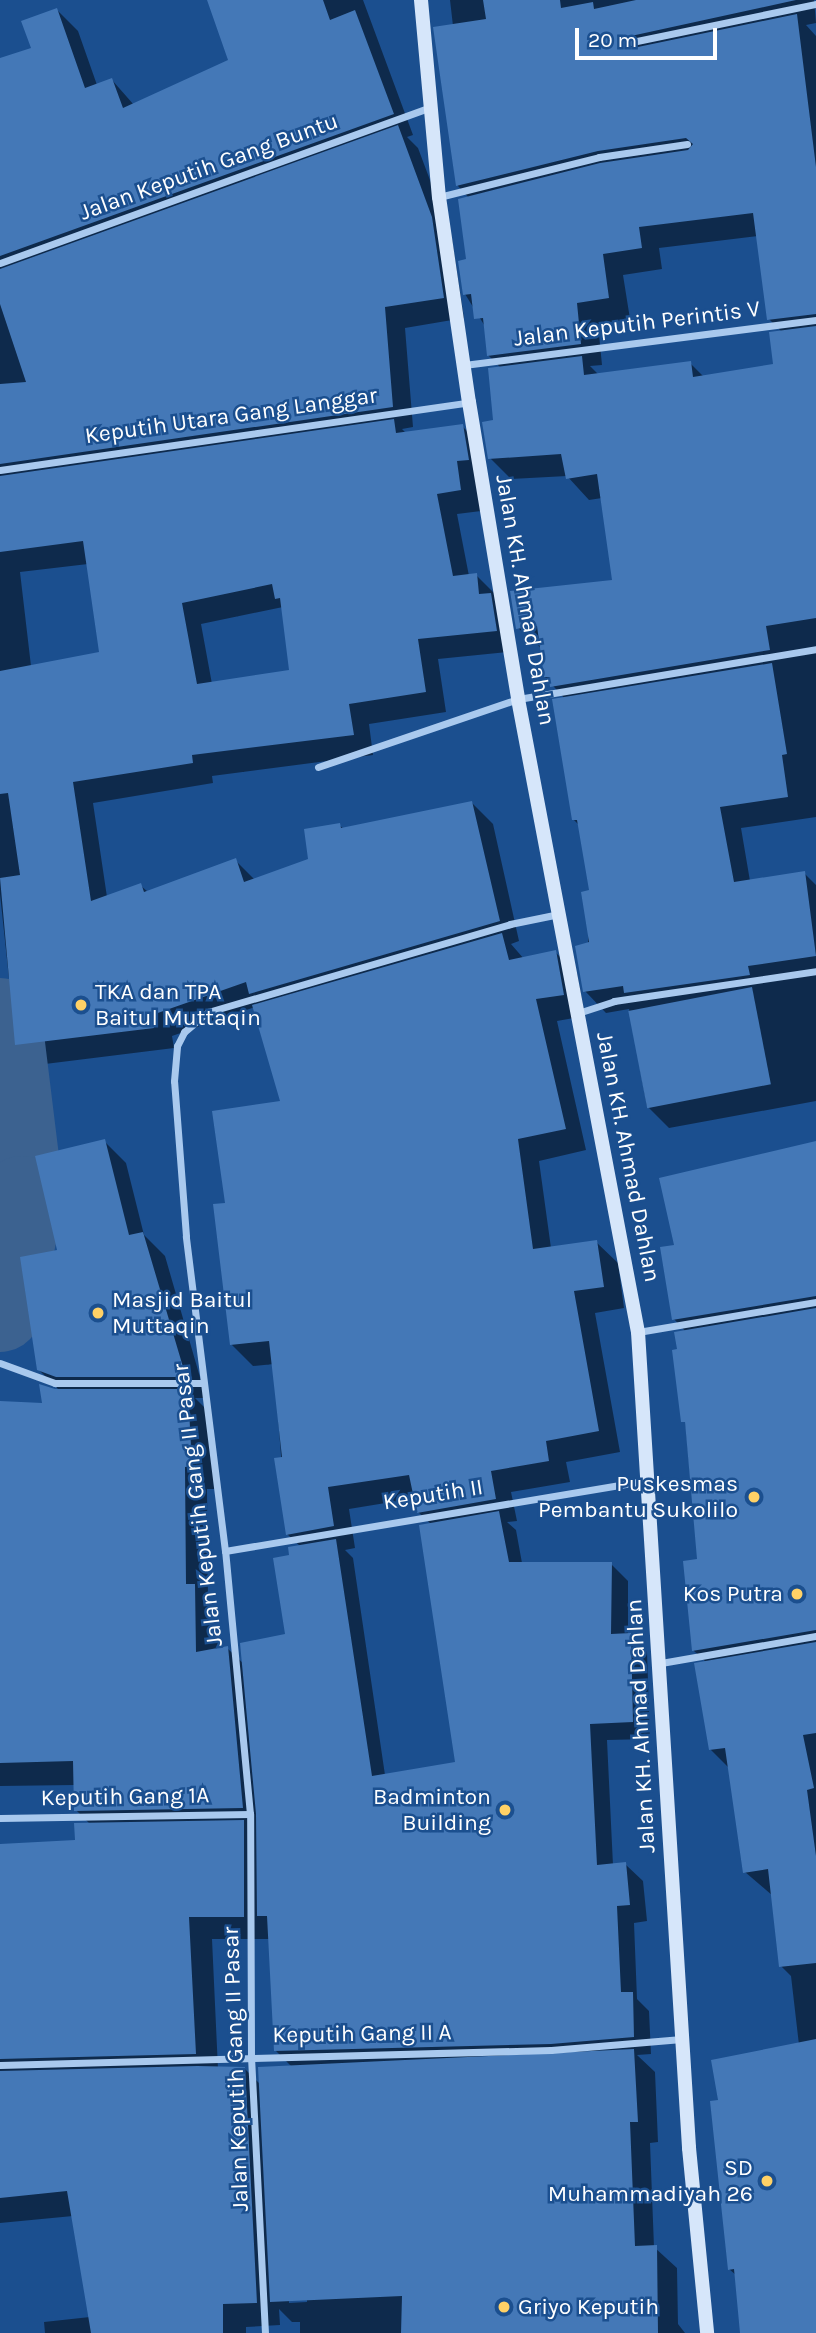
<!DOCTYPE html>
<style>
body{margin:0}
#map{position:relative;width:816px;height:2333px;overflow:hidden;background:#1b4f8f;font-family:Karla,sans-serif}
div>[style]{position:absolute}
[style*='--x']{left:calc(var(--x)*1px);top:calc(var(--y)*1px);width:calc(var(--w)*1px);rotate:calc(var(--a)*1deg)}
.shadow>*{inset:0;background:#0007}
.river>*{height:84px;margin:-42px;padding:0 42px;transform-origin:42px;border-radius:42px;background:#3c6290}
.building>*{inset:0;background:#4478b7;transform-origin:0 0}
.street>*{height:7px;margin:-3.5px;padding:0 3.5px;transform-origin:3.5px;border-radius:3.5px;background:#a9c9ee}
.secondary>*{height:14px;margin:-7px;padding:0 7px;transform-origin:7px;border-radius:7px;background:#d6e6fa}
.dots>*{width:19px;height:19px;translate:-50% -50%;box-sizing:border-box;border:4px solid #1b4f8f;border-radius:50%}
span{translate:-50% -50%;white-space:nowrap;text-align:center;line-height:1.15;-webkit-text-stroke:5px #1b4f8f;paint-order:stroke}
.street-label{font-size:23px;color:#fff}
.poi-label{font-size:23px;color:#fff}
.left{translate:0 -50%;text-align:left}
.right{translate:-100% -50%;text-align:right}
.scale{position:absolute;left:575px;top:28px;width:142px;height:32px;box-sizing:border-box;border:4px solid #fff;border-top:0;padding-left:9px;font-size:21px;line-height:24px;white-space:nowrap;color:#fff;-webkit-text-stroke:5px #1b4f8f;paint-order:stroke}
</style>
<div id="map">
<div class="shadow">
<i style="clip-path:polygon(evenodd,212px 0,363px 0,413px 135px,407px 137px,418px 148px,452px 239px,464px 318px,405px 328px,413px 427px,402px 429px,407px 434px,462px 426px,483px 447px,481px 511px,457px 514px,469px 576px,476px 575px,497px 596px,517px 651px,438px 659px,446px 712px,369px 724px,373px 755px,212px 776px,213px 783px,93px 803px,107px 897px,140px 885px,148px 892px,235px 860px,255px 880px,310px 860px,339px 825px,344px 829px,472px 803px,493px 824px,519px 941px,511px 944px,524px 959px,555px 952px,577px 973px,585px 1016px,557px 1021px,586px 1150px,539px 1161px,551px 1248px,596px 1242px,618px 1263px,624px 1308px,595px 1313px,620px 1452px,566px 1462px,570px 1482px,511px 1492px,517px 1521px,507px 1522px,516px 1530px,522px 1563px,611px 1564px,628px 1581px,628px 1635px,647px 1652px,650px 1739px,607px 1740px,613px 1865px,625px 1864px,643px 1881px,647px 1921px,634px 1923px,637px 1999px,649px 2011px,651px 2054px,637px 2055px,655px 2072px,658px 2142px,650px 2143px,654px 2247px,677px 2268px,678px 2324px,685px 2333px,300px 2333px,300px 2322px,292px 2322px,279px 2309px,280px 2325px,246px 2327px,246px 2333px,45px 2333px,44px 2322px,90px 2317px,73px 2216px,0 2223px,0 1846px,76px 1841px,90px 1824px,76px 1810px,75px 1785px,0 1786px,0 1403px,44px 1405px,60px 1391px,38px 1369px,59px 1251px,104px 1141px,126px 1163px,144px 1235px,165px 1256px,206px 1398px,195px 1398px,211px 1414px,214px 1489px,207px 1489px,208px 1600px,218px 1609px,218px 1650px,227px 1648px,244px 1664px,287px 1635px,291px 1556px,300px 1546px,287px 1534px,274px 1364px,253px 1366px,231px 1344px,227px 1205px,282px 1103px,255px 1007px,172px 1036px,174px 1048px,37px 1065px,16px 1044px,0 894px,0 60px,33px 49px,57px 10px,78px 31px,97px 85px,112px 80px,134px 105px,231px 61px,212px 0,88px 564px,101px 653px,31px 666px,20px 572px,88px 564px,212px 0,283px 607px,291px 671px,212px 684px,201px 624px,283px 607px,212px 0,416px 1498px,418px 1512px,431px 1524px,457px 1763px,385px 1775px,353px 1558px,345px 1550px,355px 1548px,349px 1509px,416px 1498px,212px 0,212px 1939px,270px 1939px,276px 2051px,292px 2067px,260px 2084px,245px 2069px,218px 2069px,212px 1939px,212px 0,307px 2299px,307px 2302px,289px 2303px,289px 2300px,307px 2299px)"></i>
<i style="clip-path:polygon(evenodd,450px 0,814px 0,816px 23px,806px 25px,816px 36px,816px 817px,741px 828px,750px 881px,804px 873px,816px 885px,816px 1101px,669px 1128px,647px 1106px,629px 1009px,606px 1013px,585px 991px,591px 892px,580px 826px,573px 819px,565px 699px,545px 677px,542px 649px,518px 628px,614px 581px,602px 498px,589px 500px,567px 476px,511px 479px,490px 458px,501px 368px,488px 355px,486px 328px,465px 294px,469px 198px,458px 186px,435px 29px,453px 26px,450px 0,758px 236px,769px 319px,782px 332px,775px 366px,704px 377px,690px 363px,599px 375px,590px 366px,602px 365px,598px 324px,630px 319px,623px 275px,662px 269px,659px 248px,758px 236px)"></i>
<i style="clip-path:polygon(816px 1143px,816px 2333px,742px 2333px,737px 2276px,729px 2269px,720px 2102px,799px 2045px,791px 1976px,781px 1966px,773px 1896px,745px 1872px,730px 1769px,710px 1749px,707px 1663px,694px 1651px,698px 1561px,679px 1351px,686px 1332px,674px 1319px,676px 1246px)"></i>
</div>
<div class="river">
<i style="--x:0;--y:1020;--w:179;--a:83"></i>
<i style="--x:22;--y:1198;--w:114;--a:101.1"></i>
</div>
<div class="building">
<i style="clip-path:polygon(207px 0,323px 0,330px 20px,355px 10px,394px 114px,0 256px,0 58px,31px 48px,21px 21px,57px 8px,85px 88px,112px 78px,123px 108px,228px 60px)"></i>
<i style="clip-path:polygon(483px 0,560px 0,561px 8px,593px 2px,594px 9px,636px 0,796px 0,631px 36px,626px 43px,633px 48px,797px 14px,816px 167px,816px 314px,767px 320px,753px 213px,639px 227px,642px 248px,603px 254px,609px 298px,577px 303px,581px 344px,487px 356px,483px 318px,474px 319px,471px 294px,463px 295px,458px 261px,466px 259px,458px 199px,600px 163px,688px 150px,693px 144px,686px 138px,598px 151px,456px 186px,433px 27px,486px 19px)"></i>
<i style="clip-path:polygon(398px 125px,432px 217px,444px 298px,385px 307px,393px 407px,0 464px,0 384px,26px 382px,0 304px,0 269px)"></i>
<i style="clip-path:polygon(816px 326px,816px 618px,766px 626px,770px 650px,550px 687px,549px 677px,544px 677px,537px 626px,516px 629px,510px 591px,612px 580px,597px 474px,566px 479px,561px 454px,488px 459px,482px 422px,493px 420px,488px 368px,582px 356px,584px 375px,691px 361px,693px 377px,773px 364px,769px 332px)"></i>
<i style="clip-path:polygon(evenodd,394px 419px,396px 433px,463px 424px,469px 460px,457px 461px,461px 490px,437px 494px,453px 576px,477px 573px,479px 594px,491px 593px,497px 631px,418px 639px,426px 692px,349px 704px,354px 735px,192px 755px,193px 763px,73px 782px,91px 901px,141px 883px,144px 892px,236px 858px,244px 882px,308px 859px,304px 829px,340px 823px,341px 828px,472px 801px,500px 921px,249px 994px,246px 982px,152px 1015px,154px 1028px,15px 1045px,0 878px,20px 875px,8px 793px,0 794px,0 671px,99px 652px,83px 541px,0 552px,0 476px,394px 419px,272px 584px,275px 599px,280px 598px,289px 670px,197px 684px,182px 603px,272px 584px)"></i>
<i style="clip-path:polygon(772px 663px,787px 754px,782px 755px,788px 797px,720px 807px,734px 882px,805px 871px,816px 956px,748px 966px,750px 975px,624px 993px,623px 986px,583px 992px,575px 946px,589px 942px,581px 892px,589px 890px,577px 820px,572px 820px,552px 699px)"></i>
<i style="clip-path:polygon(502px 933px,509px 960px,556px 950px,564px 995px,536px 999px,566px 1129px,518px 1139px,533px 1249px,597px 1240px,604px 1287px,574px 1291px,599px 1431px,546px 1441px,549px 1461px,491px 1471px,496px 1499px,417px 1513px,409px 1475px,328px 1487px,334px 1526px,286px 1535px,274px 1458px,282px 1457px,269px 1341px,230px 1345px,213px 1204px,225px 1203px,212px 1111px,280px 1101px,252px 1005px)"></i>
<i style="left:752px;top:987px;width:99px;height:126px;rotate:79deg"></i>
<i style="clip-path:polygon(105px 1139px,129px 1235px,143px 1232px,186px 1377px,56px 1377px,37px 1370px,20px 1257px,57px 1250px,35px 1156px)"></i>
<i style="clip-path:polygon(816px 1141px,816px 1296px,672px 1320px,660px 1247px,674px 1245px,659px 1178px)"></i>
<i style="clip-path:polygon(816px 1308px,816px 1630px,692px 1651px,683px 1561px,697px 1559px,685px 1422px,681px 1422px,672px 1350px,677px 1349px,674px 1332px)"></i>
<i style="clip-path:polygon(39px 1384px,55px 1389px,188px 1389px,192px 1466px,185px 1467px,186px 1584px,195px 1584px,196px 1652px,228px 1646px,243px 1808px,74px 1811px,73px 1761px,0 1763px,0 1401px,42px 1403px)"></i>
<i style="clip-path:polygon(499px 1511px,509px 1562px,612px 1562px,611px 1634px,631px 1633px,633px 1722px,590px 1724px,597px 1865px,626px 1862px,630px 1905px,617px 1906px,621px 1992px,633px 1992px,634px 2037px,551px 2044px,274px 2051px,267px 1916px,257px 1916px,256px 1814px,240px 1643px,285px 1634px,273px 1558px,289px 1555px,288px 1547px,336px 1539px,372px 1776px,455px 1762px,419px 1525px)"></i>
<i style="clip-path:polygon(816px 1642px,816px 1733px,803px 1735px,814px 1788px,807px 1790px,816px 1856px,816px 1963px,779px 1967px,768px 1869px,743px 1873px,725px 1748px,709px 1750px,694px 1663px)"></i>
<i style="clip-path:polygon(244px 1820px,244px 1917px,189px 1917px,196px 2054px,0 2059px,0 1844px,75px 1840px,74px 1823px)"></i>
<i style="clip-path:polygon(816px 2039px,816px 2333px,740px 2333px,734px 2269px,728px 2270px,710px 2101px,718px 2100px,711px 2060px)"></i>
<i style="clip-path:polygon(634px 2049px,638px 2122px,630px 2122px,635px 2246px,657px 2245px,658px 2333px,401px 2333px,402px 2296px,270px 2302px,258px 2067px)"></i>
<i style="clip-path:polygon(197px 2066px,245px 2067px,257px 2303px,223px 2304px,223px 2333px,91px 2333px,67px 2191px,0 2198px,0 2071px)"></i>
</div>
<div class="street">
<i style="--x:632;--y:42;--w:188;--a:-11.7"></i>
<i style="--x:439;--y:197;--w:165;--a:-14"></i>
<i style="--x:599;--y:157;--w:89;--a:-8.4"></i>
<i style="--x:0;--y:263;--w:458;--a:-19.9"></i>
<i style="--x:464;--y:365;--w:355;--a:-7.3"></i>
<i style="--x:0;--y:470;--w:474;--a:-8.2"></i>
<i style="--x:318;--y:767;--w:211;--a:-18.8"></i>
<i style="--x:518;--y:699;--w:302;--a:-9.5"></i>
<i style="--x:578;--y:1013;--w:38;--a:-18"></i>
<i style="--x:614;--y:1001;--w:204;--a:-8.4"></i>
<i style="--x:638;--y:1332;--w:181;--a:-9.6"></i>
<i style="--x:0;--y:1363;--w:59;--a:20"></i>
<i style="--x:55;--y:1383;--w:148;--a:0"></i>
<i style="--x:225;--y:1551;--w:429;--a:-9.5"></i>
<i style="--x:661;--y:1663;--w:157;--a:-9.9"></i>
<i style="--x:0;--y:1818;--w:250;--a:-0.9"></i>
<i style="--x:0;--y:2065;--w:551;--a:-1.56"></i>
<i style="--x:551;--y:2050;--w:131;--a:-4.8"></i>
<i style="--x:265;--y:2333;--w:277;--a:-92.9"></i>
<i style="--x:251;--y:2056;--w:242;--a:-90.2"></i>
<i style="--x:250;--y:1814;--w:264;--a:-95.4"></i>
<i style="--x:225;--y:1551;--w:317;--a:-97.1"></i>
<i style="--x:186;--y:1236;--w:155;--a:-94.4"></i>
<i style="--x:174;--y:1081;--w:35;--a:-85"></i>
<i style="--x:177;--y:1046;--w:16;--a:-63"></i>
<i style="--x:184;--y:1032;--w:31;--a:-40"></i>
<i style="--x:208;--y:1012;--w:315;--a:-16.2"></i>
<i style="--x:510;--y:924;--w:50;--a:-11.5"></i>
</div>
<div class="secondary">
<i style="--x:421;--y:0;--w:198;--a:84.8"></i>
<i style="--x:439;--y:197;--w:207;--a:81.7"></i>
<i style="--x:469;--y:402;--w:301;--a:80.6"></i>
<i style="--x:518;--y:699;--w:644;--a:79.27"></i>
<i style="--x:638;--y:1332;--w:818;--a:86.42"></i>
<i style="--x:689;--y:2148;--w:186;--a:84.4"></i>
</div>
<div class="dots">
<i style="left:81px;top:1005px;background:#ffd166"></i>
<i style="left:98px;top:1313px;background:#ffd166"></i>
<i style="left:754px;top:1497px;background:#ffd166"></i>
<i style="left:797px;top:1594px;background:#ffd166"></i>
<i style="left:505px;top:1810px;background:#ffd166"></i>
<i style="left:767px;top:2181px;background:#ffd166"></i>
<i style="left:504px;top:2307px;background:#ffd166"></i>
</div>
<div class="street-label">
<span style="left:209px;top:167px;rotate:-20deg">Jalan Keputih Gang Buntu</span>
<span style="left:637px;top:324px;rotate:-7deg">Jalan Keputih Perintis V</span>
<span style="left:231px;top:416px;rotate:-8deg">Keputih Utara Gang Langgar</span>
<span style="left:525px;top:600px;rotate:80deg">Jalan KH. Ahmad Dahlan</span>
<span style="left:628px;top:1157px;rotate:79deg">Jalan KH. Ahmad Dahlan</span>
<span style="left:433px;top:1495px;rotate:-9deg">Keputih II</span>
<span style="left:198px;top:1505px;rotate:-97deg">Jalan Keputih Gang II Pasar</span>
<span style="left:641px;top:1726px;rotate:-93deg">Jalan KH. Ahmad Dahlan</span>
<span style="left:125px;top:1797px;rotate:-1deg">Keputih Gang 1A</span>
<span style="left:362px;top:2034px;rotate:-1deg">Keputih Gang II A</span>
<span style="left:236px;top:2069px;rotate:-92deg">Jalan Keputih Gang II Pasar</span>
</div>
<div class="poi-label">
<span class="left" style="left:95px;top:1005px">TKA dan TPA<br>Baitul Muttaqin</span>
<span class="left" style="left:112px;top:1313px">Masjid Baitul<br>Muttaqin</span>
<span class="right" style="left:738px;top:1497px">Puskesmas<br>Pembantu Sukolilo</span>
<span class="right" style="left:783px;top:1594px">Kos Putra</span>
<span class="right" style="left:491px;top:1810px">Badminton<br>Building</span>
<span class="right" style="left:753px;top:2181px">SD<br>Muhammadiyah 26</span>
<span class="left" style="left:518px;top:2307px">Griyo Keputih</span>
</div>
<div class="scale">20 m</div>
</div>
